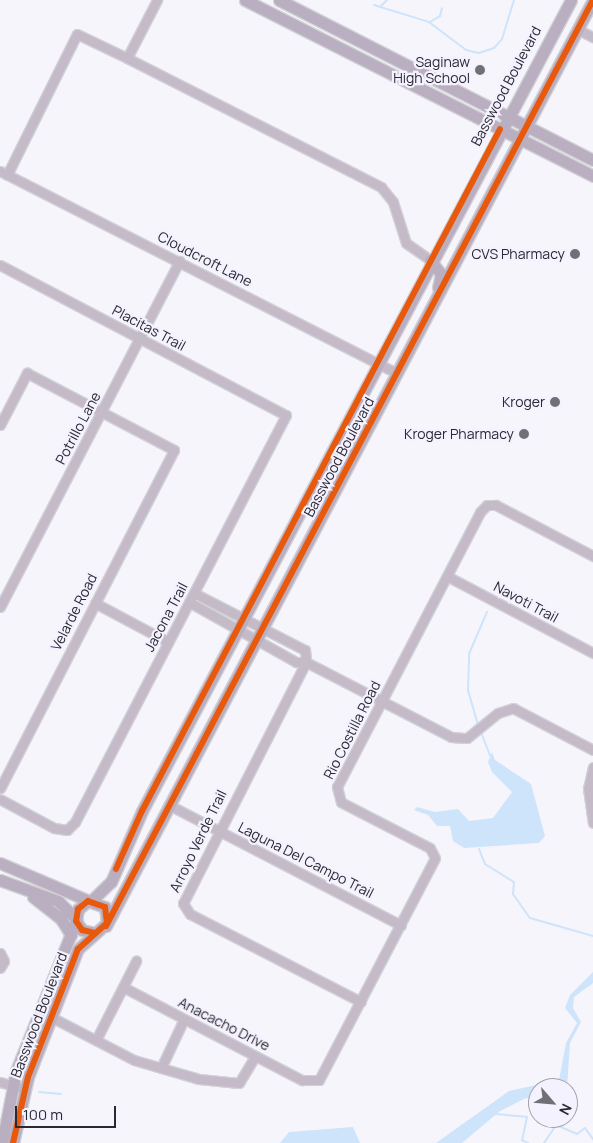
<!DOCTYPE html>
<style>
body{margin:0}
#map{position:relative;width:593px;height:1143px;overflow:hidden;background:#f6f5fc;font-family:Manrope,sans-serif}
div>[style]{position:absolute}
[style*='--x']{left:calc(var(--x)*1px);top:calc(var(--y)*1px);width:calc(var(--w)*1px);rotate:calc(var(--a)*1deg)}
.water>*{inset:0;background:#cde4fb}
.stream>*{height:2px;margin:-1px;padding:0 1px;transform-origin:1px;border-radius:1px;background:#cde4fb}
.roads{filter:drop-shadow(1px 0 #d2d1d6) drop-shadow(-1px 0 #d2d1d6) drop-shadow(0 1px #d2d1d6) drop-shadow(0 -1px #d2d1d6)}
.minor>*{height:9px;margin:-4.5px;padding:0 4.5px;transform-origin:4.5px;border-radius:4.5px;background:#c5bbc8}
.secondary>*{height:11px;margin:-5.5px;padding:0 5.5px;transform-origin:5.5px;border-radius:5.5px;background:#baafc0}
.cycleway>*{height:6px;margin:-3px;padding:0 3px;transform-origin:3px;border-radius:3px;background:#e8590c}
.dots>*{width:14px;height:14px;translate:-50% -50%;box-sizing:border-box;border:2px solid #f4f2ff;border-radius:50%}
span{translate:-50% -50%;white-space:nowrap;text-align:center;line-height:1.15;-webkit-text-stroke:4.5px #f4f2ff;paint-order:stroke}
.poi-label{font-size:14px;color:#2a2830}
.right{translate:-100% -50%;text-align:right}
.street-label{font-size:14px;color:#2a2830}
.north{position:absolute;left:528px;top:1078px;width:50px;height:50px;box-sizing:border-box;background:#f4f2ff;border:1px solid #a3a1ac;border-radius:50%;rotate:117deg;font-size:14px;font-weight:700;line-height:20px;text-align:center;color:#2a2830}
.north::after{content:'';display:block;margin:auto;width:18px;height:22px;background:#717077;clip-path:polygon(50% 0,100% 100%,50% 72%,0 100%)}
.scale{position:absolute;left:15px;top:1106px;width:101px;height:22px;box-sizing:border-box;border:2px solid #2a2830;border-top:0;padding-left:6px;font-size:15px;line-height:18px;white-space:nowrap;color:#2a2830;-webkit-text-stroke:4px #f4f2ff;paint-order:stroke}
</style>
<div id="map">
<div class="water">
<i style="clip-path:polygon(492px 752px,495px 760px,531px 784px,545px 836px,539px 843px,464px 848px,453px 841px,450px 826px,437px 826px,428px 815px,414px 810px,417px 807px,435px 812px,458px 809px,469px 821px,493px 818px,512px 792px,492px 772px,488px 762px)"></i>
<i style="clip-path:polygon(593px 972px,593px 983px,574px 997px,573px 1008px,581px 1022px,570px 1043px,567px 1088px,538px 1088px,538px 1100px,526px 1098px,500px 1111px,462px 1143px,436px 1143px,509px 1091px,559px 1080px,566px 1043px,577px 1023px,565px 1008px,570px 995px)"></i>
<i style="clip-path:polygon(353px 1127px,360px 1143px,280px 1143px,289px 1132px)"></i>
</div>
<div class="stream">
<i style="--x:374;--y:5;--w:58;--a:17.2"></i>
<i style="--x:429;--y:22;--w:46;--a:37.1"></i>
<i style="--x:466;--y:50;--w:13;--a:13"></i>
<i style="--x:479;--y:53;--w:16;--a:-18"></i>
<i style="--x:494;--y:48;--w:12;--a:-48"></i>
<i style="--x:502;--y:39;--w:41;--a:-72.9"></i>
<i style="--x:380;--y:7;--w:10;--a:-45"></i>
<i style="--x:430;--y:22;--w:12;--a:-31"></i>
<i style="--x:440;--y:16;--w:8;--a:-76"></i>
<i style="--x:478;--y:725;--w:37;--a:-106"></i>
<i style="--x:468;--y:689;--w:35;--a:-88"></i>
<i style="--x:469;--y:654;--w:46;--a:-66.8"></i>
<i style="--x:481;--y:732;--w:25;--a:69"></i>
<i style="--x:479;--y:849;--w:16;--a:68"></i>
<i style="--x:485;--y:864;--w:34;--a:32"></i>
<i style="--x:514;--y:882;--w:12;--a:95"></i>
<i style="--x:513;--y:894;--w:29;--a:55"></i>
<i style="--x:530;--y:918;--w:66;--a:15.9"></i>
<i style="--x:39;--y:1092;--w:22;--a:5"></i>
<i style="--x:495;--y:1114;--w:32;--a:5"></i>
<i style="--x:527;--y:1117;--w:24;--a:102"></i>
<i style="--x:522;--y:1140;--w:7;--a:27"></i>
<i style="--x:544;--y:1143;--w:22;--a:-56"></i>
<i style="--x:556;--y:1125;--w:23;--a:23"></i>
<i style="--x:577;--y:1134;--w:10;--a:-37"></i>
<i style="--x:585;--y:1128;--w:14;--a:54"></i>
</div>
<div class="roads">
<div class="minor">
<i style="--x:157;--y:0;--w:65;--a:117.3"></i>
<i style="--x:127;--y:58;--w:285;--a:26.9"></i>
<i style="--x:381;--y:187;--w:19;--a:51"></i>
<i style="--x:393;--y:202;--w:43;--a:72.4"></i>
<i style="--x:406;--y:243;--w:29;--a:35"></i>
<i style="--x:577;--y:29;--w:18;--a:27"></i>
<i style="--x:0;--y:171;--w:445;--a:27"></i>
<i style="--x:7;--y:175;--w:157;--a:-63.6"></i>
<i style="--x:77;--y:34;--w:55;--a:25.6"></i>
<i style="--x:0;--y:265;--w:323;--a:27.7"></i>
<i style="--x:286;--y:415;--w:458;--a:117.4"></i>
<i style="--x:75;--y:822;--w:11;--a:135"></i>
<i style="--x:67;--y:830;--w:13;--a:-171"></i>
<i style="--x:54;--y:828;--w:61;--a:-151.8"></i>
<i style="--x:0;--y:425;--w:59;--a:-62.6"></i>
<i style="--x:27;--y:373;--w:166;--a:27.6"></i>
<i style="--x:174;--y:450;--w:380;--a:117.2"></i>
<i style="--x:447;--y:576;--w:165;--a:27.8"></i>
<i style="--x:194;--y:593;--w:125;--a:27.2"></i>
<i style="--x:305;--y:650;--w:12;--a:85"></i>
<i style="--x:189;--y:602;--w:123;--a:29.3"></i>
<i style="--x:296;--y:662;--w:10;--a:0"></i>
<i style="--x:306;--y:662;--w:163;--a:27.3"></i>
<i style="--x:451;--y:737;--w:16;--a:4"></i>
<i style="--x:467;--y:738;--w:40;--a:-39"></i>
<i style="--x:498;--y:713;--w:16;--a:-18"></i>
<i style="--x:513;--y:708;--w:90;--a:27.7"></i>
<i style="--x:95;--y:603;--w:83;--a:28.1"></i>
<i style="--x:0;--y:607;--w:390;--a:-62.6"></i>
<i style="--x:306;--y:662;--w:271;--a:117"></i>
<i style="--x:183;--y:903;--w:13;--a:58"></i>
<i style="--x:190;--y:914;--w:192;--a:27.2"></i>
<i style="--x:593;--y:767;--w:22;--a:103"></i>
<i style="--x:588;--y:788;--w:35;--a:82"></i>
<i style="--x:171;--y:806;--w:259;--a:27.4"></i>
<i style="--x:0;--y:953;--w:9;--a:63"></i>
<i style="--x:4;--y:961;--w:8;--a:120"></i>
<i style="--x:123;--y:987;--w:202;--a:27.5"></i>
<i style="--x:302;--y:1080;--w:17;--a:0"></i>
<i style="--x:319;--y:1080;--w:250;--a:-62.4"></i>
<i style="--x:435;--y:858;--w:11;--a:-117"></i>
<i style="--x:430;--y:848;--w:100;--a:-152.7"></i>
<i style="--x:341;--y:802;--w:16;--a:-105"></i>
<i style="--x:337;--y:787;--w:310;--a:-62.5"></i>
<i style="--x:480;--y:512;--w:10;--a:-45"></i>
<i style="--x:487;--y:505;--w:9;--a:0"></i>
<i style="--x:496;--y:505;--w:110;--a:27.7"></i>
<i style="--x:53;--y:1018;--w:91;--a:27.4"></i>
<i style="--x:134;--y:1060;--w:68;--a:16.3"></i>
<i style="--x:199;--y:1079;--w:40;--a:5.7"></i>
<i style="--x:239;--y:1083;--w:31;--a:-59"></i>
<i style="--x:96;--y:1040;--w:89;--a:-63.1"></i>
<i style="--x:161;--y:1068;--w:54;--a:-64.9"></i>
<i style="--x:0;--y:1082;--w:25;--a:16"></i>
</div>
<div class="secondary">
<i style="--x:245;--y:0;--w:390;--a:26.8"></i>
<i style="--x:279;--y:0;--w:352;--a:27"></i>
<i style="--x:430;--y:260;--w:18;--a:52"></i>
<i style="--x:441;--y:274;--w:14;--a:102"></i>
<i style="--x:0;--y:863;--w:97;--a:23.1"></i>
<i style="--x:0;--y:880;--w:62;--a:19.9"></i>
<i style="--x:58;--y:901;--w:25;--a:45"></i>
<i style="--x:33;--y:897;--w:36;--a:38"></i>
<i style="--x:61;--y:919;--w:19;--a:58"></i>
<i style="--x:91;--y:901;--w:28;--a:-44"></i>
<i style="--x:111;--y:882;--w:77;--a:-66.4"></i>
<i style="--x:142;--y:811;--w:917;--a:-62.12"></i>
<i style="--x:106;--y:926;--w:1046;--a:-62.26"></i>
<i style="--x:2;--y:1143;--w:73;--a:-79"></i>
<i style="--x:16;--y:1071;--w:162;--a:-68.2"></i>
<i style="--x:13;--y:1143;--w:68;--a:-77.2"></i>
<i style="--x:28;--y:1077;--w:137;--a:-68.7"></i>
<i style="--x:78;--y:949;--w:39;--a:-42"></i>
<i style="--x:107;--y:923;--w:16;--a:-97"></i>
<i style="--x:105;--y:907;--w:18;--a:-161"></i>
<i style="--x:88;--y:901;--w:13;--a:141"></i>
<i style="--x:78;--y:909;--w:12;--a:99"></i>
<i style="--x:76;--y:921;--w:11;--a:56"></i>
<i style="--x:82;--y:930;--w:13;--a:13"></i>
</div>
</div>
<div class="cycleway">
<i style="--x:116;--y:869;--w:64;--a:-65.9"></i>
<i style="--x:142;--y:811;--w:770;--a:-62.3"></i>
<i style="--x:106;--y:926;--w:1046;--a:-62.26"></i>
<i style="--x:13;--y:1143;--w:68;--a:-77.2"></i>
<i style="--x:28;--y:1077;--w:137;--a:-68.7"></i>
<i style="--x:78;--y:949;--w:39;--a:-42"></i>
<i style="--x:107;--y:923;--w:16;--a:-97"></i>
<i style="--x:105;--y:907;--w:18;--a:-161"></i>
<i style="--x:88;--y:901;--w:13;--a:141"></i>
<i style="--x:78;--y:909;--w:12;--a:99"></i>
<i style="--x:76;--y:921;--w:11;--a:56"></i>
<i style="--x:82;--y:930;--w:13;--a:13"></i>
</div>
<div class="dots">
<i style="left:480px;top:70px;background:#717077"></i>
<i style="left:575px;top:254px;background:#717077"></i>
<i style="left:555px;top:402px;background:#717077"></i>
<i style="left:524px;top:434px;background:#717077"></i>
</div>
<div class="poi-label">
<span class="right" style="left:470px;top:70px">Saginaw<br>High School</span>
<span class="right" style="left:565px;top:254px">CVS Pharmacy</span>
<span class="right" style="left:545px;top:402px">Kroger</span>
<span class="right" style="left:514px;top:434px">Kroger Pharmacy</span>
</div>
<div class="street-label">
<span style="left:506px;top:86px;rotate:-62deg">Basswood Boulevard</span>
<span style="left:205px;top:259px;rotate:27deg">Cloudcroft Lane</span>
<span style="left:149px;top:328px;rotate:28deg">Placitas Trail</span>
<span style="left:78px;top:428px;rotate:-62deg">Potrillo Lane</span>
<span style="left:339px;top:457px;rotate:-62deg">Basswood Boulevard</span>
<span style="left:526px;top:602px;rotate:28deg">Navoti Trail</span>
<span style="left:74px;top:612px;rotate:-63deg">Velarde Road</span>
<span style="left:166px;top:617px;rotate:-62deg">Jacona Trail</span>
<span style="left:352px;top:730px;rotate:-63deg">Rio Costilla Road</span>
<span style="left:198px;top:841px;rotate:-64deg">Arroyo Verde Trail</span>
<span style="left:306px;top:860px;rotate:27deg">Laguna Del Campo Trail</span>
<span style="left:39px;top:1015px;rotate:-69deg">Basswood Boulevard</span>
<span style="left:224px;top:1024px;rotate:27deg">Anacacho Drive</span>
</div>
<div class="north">N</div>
<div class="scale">100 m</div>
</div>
